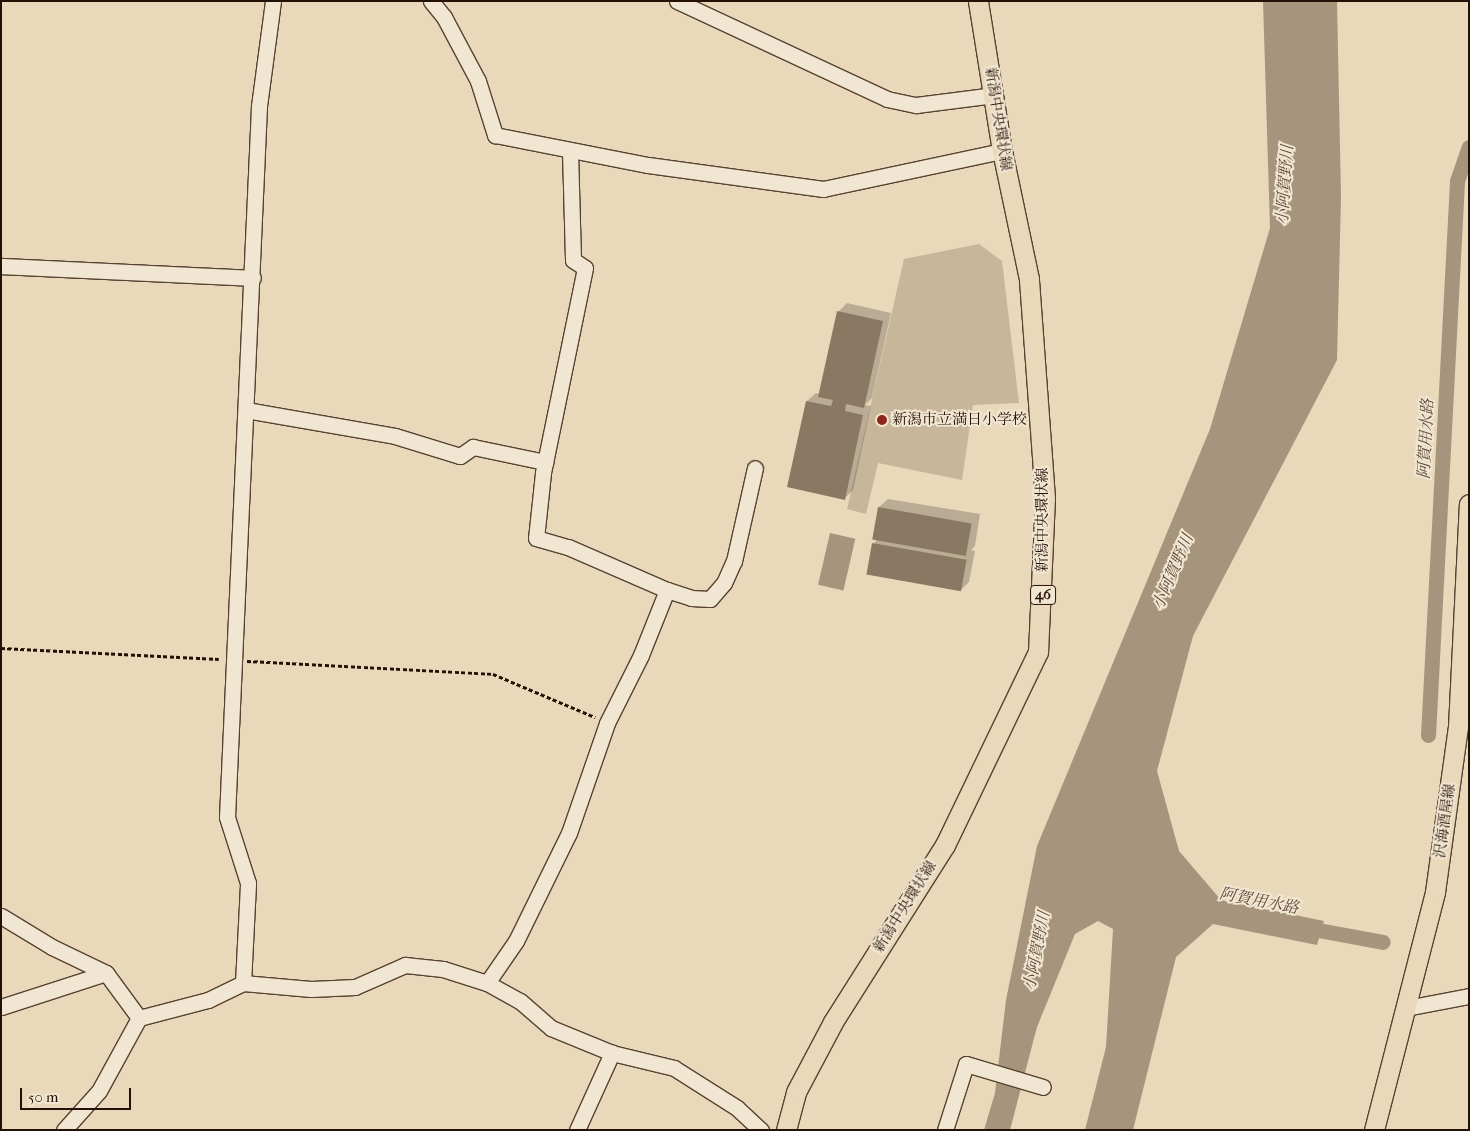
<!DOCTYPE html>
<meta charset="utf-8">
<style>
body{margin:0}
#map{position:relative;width:1470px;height:1131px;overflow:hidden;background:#e9d8ba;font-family:"IM FELL French Canon","Noto Serif JP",serif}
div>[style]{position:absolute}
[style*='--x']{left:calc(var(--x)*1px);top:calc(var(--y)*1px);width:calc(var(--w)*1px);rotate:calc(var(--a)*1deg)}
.green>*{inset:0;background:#c8b69b}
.water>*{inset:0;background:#a7947c;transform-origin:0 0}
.shadow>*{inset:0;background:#0003}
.canal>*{height:15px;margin:-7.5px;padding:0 7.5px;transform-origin:7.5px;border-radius:7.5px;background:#a7947c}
.building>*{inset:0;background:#8b7863;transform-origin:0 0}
.path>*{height:2.5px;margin-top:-1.25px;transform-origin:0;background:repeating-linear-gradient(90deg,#261005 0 4px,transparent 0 6.5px)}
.roads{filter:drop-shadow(1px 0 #574232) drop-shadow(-1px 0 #574232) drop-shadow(0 1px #574232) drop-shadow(0 -1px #574232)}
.minor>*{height:15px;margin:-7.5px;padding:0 7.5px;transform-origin:7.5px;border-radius:7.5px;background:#f1e6d2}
.major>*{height:19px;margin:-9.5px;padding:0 9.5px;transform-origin:9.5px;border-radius:9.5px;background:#e9d8ba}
.dots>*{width:14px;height:14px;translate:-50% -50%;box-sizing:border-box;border:2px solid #f1e6d2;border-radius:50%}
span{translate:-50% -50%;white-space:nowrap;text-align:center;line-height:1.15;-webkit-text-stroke:4px #f1e6d2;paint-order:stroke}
.shield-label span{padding:1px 4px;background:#f1e6d2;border:1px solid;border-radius:4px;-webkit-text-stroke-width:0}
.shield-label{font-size:14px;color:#261005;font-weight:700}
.street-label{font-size:15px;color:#261005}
.poi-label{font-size:15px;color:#261005}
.left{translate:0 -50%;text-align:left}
.water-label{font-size:16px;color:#604b3b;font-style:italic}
.frame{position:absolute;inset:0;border:2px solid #261005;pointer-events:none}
.scale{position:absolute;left:20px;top:1088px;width:111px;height:22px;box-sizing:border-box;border:2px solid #261005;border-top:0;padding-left:6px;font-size:15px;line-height:18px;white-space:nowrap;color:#261005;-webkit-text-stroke:4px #f1e6d2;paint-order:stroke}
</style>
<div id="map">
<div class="green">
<i style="clip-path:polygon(979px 244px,1002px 261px,1019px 403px,973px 405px,962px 480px,878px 463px,866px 514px,847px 509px,904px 259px)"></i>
</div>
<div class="water">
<i style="clip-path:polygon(1263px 1px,1337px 1px,1341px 197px,1337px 360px,1193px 636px,1157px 771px,1179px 851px,1221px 900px,1324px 921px,1317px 945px,1213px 924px,1176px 957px,1133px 1130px,1085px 1130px,1106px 1047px,1113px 929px,1098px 921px,1075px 934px,1037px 1027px,1010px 1130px,984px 1130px,995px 1093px,1006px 1000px,1037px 846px,1210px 429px,1270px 228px)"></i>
<i style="left:830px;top:533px;width:26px;height:53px;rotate:13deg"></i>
</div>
<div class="shadow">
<i style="clip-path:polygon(847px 303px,891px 313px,872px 398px,865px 405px,871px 406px,853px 490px,844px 499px,807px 401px,816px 393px,820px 394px,838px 312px)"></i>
<i style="clip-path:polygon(888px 499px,980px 514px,975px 546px,971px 550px,975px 551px,969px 582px,961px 590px,874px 543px,878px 539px,879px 507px)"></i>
</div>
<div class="canal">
<i style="--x:1428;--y:735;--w:555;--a:-87"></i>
<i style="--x:1457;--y:181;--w:36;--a:-71"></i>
<i style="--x:1302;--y:927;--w:82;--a:10.5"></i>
</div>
<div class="building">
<i style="clip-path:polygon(837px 311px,883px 321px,864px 408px,846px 404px,845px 411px,863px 415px,845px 500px,787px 487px,806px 401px,831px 406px,833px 400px,818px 397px)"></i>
<i style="left:878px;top:507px;width:95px;height:33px;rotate:10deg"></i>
<i style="left:872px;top:543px;width:96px;height:32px;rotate:10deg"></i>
</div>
<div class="path">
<i style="--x:1;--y:648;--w:218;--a:2.9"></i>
<i style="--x:247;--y:661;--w:246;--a:3"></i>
<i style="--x:493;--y:674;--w:111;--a:22.9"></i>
</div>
<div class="roads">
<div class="minor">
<i style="--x:431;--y:1;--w:21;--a:51"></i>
<i style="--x:444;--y:17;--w:72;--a:62"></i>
<i style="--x:478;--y:81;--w:57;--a:72.5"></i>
<i style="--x:495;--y:135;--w:156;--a:11.1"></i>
<i style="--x:648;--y:165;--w:177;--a:7.8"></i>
<i style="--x:823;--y:189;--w:183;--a:-12"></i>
<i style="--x:677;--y:1;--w:232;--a:25"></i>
<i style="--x:887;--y:99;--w:30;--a:12"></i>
<i style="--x:916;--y:105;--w:79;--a:-7.3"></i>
<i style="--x:570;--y:151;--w:109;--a:88.4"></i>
<i style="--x:573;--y:260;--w:14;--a:34"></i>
<i style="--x:585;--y:268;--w:209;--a:101.6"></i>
<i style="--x:543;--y:473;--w:65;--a:96.1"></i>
<i style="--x:536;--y:538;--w:33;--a:16"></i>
<i style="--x:568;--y:547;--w:108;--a:23.5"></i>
<i style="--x:667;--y:590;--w:25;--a:18"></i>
<i style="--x:691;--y:598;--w:19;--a:3"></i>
<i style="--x:710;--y:599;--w:21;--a:-49"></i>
<i style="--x:724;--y:583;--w:24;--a:-66"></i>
<i style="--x:734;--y:561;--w:95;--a:-77.3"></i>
<i style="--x:1;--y:266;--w:252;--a:2.7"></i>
<i style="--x:246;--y:410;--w:151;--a:9.9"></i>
<i style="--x:395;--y:436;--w:68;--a:17.1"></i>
<i style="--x:460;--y:456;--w:16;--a:-35"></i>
<i style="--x:473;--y:447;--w:74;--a:11.8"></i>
<i style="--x:1;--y:916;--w:60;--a:31.3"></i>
<i style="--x:52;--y:947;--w:60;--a:25.7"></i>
<i style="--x:106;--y:973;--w:56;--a:53.7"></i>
<i style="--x:243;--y:983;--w:100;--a:-87.1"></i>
<i style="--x:248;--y:883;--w:69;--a:-107.7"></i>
<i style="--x:227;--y:817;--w:712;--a:-87.42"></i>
<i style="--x:259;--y:106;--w:106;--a:-82.4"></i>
<i style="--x:487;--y:983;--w:51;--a:-55.4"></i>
<i style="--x:516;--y:941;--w:120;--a:-63.9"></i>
<i style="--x:569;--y:833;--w:116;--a:-70.9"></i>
<i style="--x:607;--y:723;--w:76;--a:-63.4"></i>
<i style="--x:641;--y:655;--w:70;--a:-68.2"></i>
<i style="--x:1;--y:1007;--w:110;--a:-17.9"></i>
<i style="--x:1406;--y:1008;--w:64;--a:-10.8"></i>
<i style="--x:64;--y:1130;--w:52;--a:-48.1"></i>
<i style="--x:99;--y:1091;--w:83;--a:-61.3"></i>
<i style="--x:139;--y:1018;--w:71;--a:-14.6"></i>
<i style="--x:208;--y:1000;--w:39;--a:-26"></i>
<i style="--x:243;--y:983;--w:68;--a:5"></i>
<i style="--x:311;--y:989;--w:44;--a:-2.6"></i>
<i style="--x:355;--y:987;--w:55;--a:-23.7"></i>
<i style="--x:405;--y:965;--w:38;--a:6"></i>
<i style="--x:443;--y:969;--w:46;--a:17.7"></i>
<i style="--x:487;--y:983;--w:38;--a:29"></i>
<i style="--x:520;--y:1001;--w:41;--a:41.1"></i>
<i style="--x:551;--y:1028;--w:66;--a:22.3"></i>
<i style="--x:612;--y:1053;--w:64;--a:13.6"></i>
<i style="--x:674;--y:1068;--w:75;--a:32.4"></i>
<i style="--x:737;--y:1108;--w:33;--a:43"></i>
<i style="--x:577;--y:1130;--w:85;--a:-65.6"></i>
<i style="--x:945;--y:1130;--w:69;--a:-72.3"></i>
<i style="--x:966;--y:1064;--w:80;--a:16.6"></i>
</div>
<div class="major">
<i style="--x:786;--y:1130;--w:39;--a:-75"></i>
<i style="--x:796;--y:1092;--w:79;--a:-62.1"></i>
<i style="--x:833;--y:1022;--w:209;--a:-57.7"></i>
<i style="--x:945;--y:845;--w:214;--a:-64.3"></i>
<i style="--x:1038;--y:652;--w:154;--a:-87.4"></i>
<i style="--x:1045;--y:498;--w:220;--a:-94.2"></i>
<i style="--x:1029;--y:279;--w:131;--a:-101.9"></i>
<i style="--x:1002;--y:151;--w:152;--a:-99.1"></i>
<i style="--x:1374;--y:1130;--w:246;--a:-75.6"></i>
<i style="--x:1435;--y:892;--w:167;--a:-82.1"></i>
<i style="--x:1458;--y:727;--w:223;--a:-87.2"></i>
</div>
</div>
<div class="dots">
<i style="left:882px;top:420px;background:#8f2418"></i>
</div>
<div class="shield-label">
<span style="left:1043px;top:595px">46</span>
</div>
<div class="street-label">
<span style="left:998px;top:119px;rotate:81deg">新潟中央環状線</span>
<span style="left:1043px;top:520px;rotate:-90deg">新潟中央環状線</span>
<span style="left:1445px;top:821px;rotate:-82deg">沢海酒屋線</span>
<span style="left:905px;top:907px;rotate:-58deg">新潟中央環状線</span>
</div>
<div class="poi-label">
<span class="left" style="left:892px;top:420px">新潟市立満日小学校</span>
</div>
<div class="water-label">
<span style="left:1285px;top:185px;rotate:-86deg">小阿賀野川</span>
<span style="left:1426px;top:439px;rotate:-87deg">阿賀用水路</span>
<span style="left:1173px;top:572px;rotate:-67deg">小阿賀野川</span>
<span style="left:1259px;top:901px;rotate:11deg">阿賀用水路</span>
<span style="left:1037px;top:951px;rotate:-79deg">小阿賀野川</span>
</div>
<div class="frame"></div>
<div class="scale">50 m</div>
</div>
